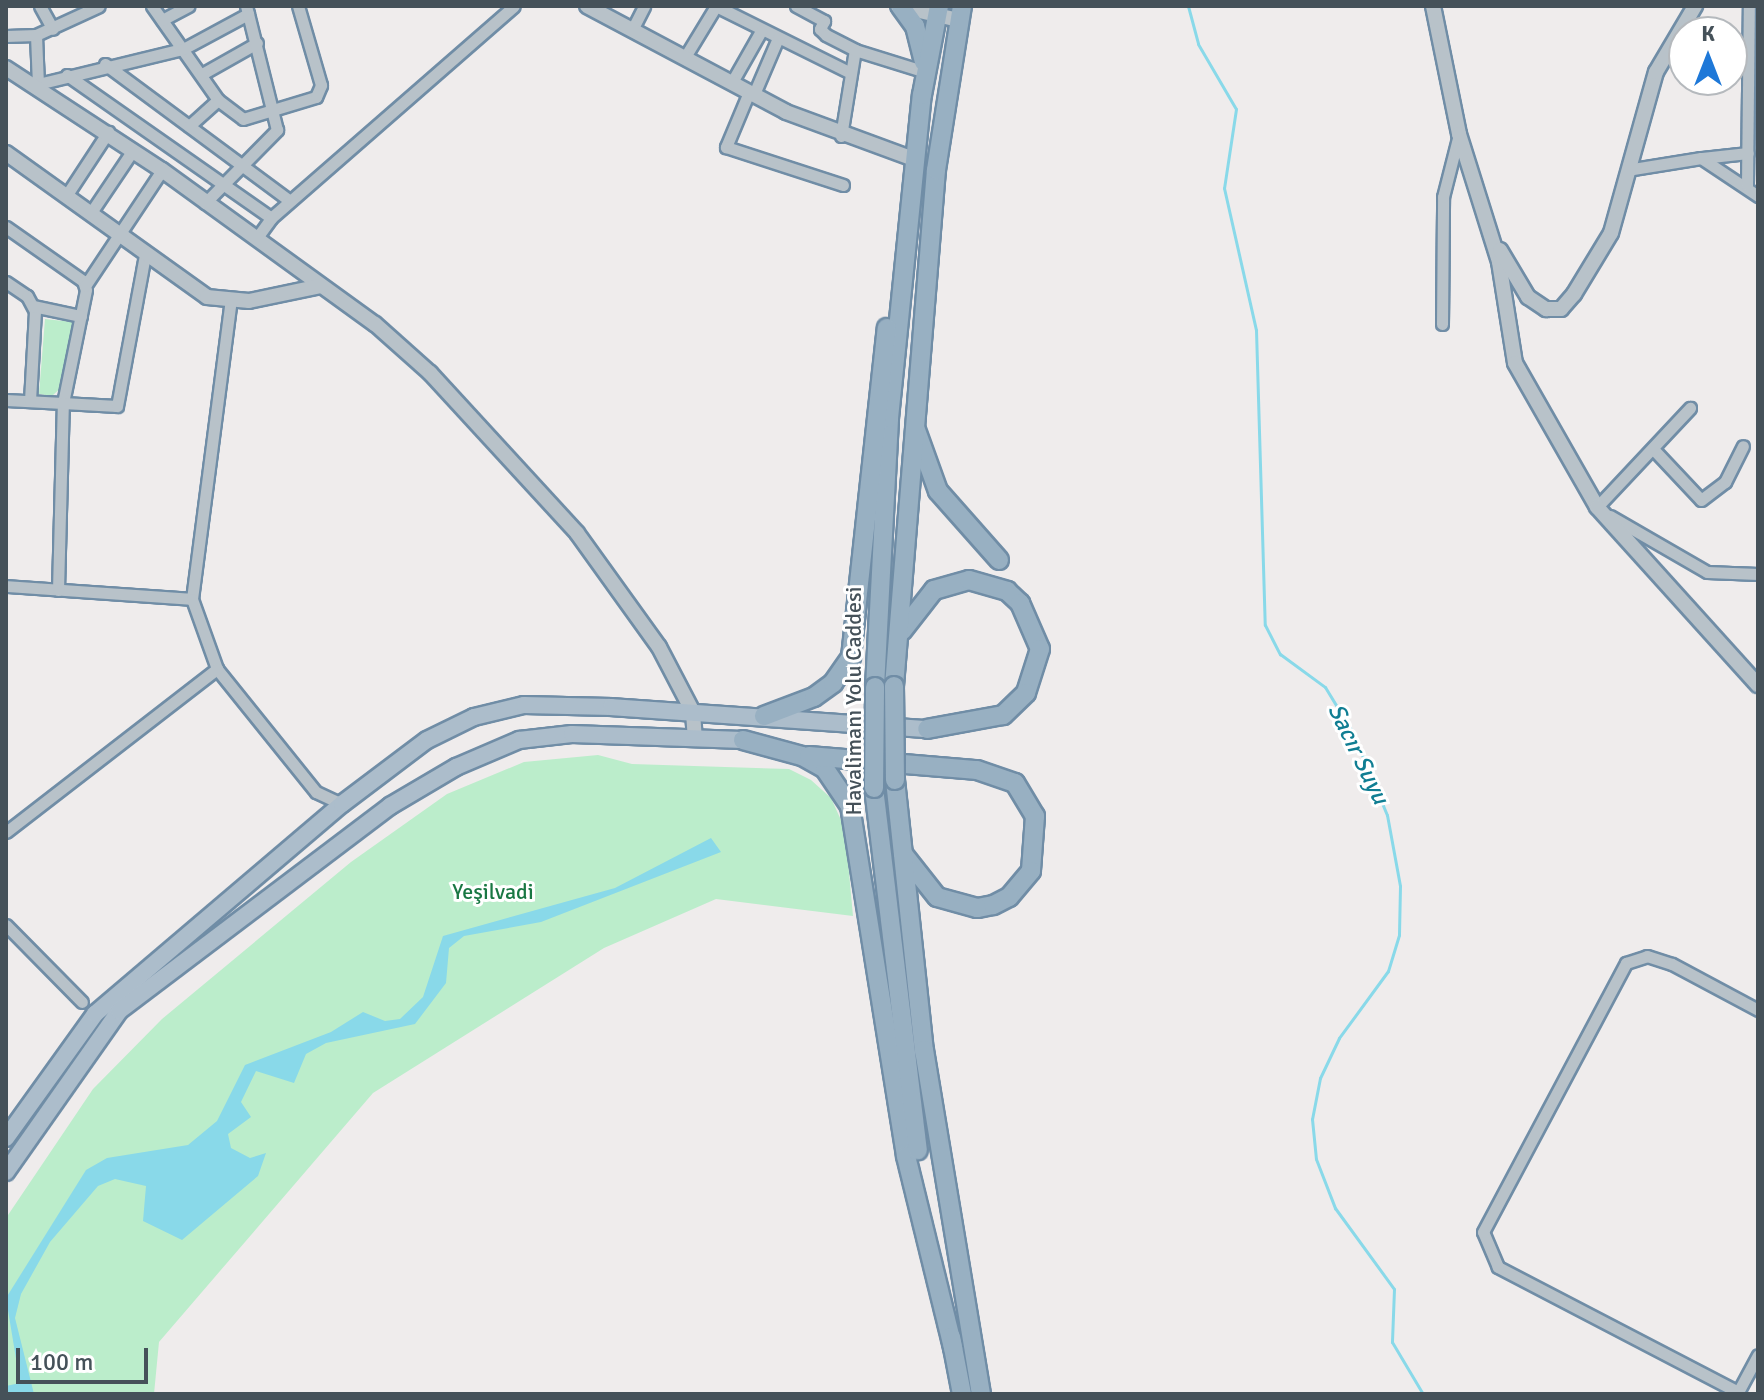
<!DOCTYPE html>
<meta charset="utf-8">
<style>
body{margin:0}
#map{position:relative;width:1764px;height:1400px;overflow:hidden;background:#efecec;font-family:Signika,sans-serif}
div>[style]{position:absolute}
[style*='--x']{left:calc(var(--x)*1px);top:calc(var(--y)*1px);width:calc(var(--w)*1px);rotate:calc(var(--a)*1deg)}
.green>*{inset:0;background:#bbedcb}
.water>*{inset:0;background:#89d9e9}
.stream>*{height:3px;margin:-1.5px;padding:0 1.5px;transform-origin:1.5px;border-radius:1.5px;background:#89d9e9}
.roads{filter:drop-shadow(2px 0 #708da6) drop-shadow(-2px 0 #708da6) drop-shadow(0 2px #708da6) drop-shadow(0 -2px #708da6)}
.minor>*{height:11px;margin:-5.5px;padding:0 5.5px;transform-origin:5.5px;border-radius:5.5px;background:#b8c2c9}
.tertiary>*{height:14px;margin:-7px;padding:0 7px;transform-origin:7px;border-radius:7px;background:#b8c2c9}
.primary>*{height:16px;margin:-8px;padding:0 8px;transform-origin:8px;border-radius:8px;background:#acbdcb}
.trunk>*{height:18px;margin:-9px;padding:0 9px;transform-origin:9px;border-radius:9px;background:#98b0c2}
.bridges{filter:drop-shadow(2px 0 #708da6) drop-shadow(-2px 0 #708da6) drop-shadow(0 2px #708da6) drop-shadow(0 -2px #708da6)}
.trunk-bridge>*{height:18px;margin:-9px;padding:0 9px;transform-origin:9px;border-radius:9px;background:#98b0c2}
span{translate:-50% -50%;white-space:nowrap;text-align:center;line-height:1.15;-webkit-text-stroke:6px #fff;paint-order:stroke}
.street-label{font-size:22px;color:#455159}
.park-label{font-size:22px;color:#197743}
.water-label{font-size:24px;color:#107e93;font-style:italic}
.frame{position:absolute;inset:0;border:8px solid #455159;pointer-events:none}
.north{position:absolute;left:1668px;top:16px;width:80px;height:80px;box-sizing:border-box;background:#fff;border:2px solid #b5b9bd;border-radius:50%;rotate:0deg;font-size:22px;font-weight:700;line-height:32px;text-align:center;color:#455159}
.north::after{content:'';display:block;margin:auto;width:28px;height:36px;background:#1e78d8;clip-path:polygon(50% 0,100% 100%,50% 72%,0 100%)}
.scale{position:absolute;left:16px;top:1348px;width:132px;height:36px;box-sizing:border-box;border:4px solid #455159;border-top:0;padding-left:10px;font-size:24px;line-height:28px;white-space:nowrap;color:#455159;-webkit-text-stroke:6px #fff;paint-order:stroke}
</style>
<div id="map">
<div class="green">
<i style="clip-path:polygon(45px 319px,73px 322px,64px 385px,52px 396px,39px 394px)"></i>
<i style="clip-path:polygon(598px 755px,632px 764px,789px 769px,811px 780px,831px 798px,845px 829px,853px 916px,716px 899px,604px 948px,373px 1093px,159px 1342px,154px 1394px,6px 1394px,6px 1218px,93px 1089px,162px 1019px,351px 862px,447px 794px,524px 762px)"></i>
</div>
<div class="water">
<i style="clip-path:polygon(711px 838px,721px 852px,541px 922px,464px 936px,449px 948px,446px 983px,415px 1024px,326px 1043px,306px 1054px,294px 1083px,256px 1071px,241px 1102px,251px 1117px,228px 1134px,231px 1148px,250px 1158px,266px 1153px,258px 1176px,182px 1240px,143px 1221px,146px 1186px,115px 1179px,98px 1186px,50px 1242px,21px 1294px,15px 1318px,34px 1394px,6px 1394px,6px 1386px,20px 1383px,6px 1298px,86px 1170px,107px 1158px,188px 1145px,217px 1121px,245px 1065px,331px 1032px,363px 1012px,385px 1021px,400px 1019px,423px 997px,443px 936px,615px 888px)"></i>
</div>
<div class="stream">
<i style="--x:1188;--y:6;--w:39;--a:75"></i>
<i style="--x:1198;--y:44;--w:75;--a:59.7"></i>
<i style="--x:1236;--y:109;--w:80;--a:98.6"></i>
<i style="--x:1224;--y:188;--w:146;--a:77.3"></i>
<i style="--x:1256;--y:330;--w:295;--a:88.3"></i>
<i style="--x:1265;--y:625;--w:33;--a:63"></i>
<i style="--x:1280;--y:654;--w:56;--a:36.3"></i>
<i style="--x:1325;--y:687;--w:54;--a:58.7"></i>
<i style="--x:1353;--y:733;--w:89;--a:67.5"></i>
<i style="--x:1387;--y:815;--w:72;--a:79.6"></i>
<i style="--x:1400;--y:886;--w:49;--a:91.2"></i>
<i style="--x:1399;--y:935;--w:38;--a:107"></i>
<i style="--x:1388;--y:971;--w:83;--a:126.2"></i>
<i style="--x:1339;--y:1038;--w:44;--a:115.4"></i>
<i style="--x:1320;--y:1078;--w:42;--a:101"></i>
<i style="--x:1312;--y:1119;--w:40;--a:84.3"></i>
<i style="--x:1316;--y:1159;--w:53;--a:68.8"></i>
<i style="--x:1335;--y:1208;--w:100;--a:53.9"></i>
<i style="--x:1394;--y:1289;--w:53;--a:92.2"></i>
<i style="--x:1392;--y:1342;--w:61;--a:59.2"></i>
</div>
<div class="roads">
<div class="minor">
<i style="--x:40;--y:6;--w:26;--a:61"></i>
<i style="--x:152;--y:6;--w:115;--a:54.9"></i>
<i style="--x:716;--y:6;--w:148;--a:26.4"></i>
<i style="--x:796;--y:6;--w:32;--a:28"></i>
<i style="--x:824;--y:21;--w:9;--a:117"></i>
<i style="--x:820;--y:29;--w:8;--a:45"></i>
<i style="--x:826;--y:35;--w:33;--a:27"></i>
<i style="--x:162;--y:20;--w:30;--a:-28"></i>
<i style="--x:632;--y:30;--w:27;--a:-63"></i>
<i style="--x:36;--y:35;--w:49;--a:87.7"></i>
<i style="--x:38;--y:84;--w:149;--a:-13.6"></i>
<i style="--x:183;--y:49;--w:74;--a:-28.3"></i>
<i style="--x:6;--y:36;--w:30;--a:-2"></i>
<i style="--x:36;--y:35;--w:69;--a:-24.7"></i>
<i style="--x:685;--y:57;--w:60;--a:-58.7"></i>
<i style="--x:105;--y:64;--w:230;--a:36.5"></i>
<i style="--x:202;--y:74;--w:63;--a:-29.4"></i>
<i style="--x:67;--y:75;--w:249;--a:35"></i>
<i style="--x:732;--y:82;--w:59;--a:-60.4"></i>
<i style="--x:749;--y:92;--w:60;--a:112.7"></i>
<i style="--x:726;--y:147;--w:123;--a:18"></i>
<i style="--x:754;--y:94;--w:61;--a:-66.8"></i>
<i style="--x:189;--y:126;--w:39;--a:-42"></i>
<i style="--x:218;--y:100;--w:31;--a:37"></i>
<i style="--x:243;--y:119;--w:76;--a:-16.8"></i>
<i style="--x:316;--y:97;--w:13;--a:-67"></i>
<i style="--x:321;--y:85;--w:82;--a:-106.2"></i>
<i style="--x:841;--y:136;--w:87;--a:-80.8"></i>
<i style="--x:855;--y:50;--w:74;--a:17.2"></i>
<i style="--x:1702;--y:158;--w:46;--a:-6.2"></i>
<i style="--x:1633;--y:169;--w:69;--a:-9.2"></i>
<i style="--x:1701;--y:158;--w:69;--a:33.7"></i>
<i style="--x:1747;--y:185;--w:179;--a:-89.4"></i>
<i style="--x:66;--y:196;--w:77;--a:-56.7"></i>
<i style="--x:205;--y:203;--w:103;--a:-45.4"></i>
<i style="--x:277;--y:130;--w:128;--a:-104"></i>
<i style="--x:90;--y:214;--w:77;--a:-56.1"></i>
<i style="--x:6;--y:227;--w:94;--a:35"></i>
<i style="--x:83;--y:281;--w:9;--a:72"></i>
<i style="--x:86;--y:290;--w:115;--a:101.5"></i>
<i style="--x:63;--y:403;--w:57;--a:-177"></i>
<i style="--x:256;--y:239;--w:26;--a:-54"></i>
<i style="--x:271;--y:218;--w:322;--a:-41.1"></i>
<i style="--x:6;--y:282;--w:25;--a:34"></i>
<i style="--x:27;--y:296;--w:17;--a:62"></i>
<i style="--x:35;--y:311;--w:90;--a:93.2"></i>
<i style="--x:85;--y:286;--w:139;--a:-56.4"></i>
<i style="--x:33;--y:306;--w:49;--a:11.8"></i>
<i style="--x:1442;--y:324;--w:127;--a:-89.5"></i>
<i style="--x:1443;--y:197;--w:65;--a:-75.7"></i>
<i style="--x:1655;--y:451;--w:67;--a:46.8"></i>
<i style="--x:1701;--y:500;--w:30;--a:-37"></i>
<i style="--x:1725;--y:482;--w:40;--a:-63.4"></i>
<i style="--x:1597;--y:507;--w:136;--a:-46.8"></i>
<i style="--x:1610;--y:516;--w:112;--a:30"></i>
<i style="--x:1707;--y:572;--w:51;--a:2.2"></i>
<i style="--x:6;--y:586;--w:186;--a:4"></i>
<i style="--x:192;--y:599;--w:303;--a:-82.6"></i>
<i style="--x:58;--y:590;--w:187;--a:-88.5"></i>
<i style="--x:63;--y:403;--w:54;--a:3.2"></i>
<i style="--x:117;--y:406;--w:154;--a:-79.5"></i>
<i style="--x:192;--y:599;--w:74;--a:70.3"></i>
<i style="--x:217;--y:669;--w:158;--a:51.2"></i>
<i style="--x:316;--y:792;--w:29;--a:25"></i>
<i style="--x:6;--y:832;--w:267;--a:-37.7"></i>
<i style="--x:6;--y:925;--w:108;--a:45.4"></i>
<i style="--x:1738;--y:1392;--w:271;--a:-152.5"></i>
<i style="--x:1498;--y:1267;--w:38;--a:-113"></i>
<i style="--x:1483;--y:1232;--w:305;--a:-62"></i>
<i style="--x:1626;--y:963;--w:22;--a:-18"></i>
<i style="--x:1647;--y:956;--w:26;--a:18"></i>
<i style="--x:1672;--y:964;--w:98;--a:28.1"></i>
<i style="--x:1737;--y:1394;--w:44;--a:-61.7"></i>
</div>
<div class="tertiary">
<i style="--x:587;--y:6;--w:225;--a:28"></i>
<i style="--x:786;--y:112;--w:136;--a:20.2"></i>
<i style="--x:898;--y:6;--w:62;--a:13.1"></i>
<i style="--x:1433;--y:6;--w:131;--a:78.5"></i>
<i style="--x:1459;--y:134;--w:134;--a:72.6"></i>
<i style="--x:1499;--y:262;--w:102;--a:81"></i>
<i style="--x:1515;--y:363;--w:166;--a:60.3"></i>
<i style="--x:1597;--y:507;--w:240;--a:47.9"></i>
<i style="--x:6;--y:68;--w:186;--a:33.2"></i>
<i style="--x:162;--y:170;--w:263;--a:35.9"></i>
<i style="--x:375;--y:324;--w:74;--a:41.7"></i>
<i style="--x:430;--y:373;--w:217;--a:47.4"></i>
<i style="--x:577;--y:533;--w:140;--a:54.3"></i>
<i style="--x:659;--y:647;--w:73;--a:62.4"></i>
<i style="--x:693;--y:712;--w:26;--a:86"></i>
<i style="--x:6;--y:153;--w:247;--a:35.6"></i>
<i style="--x:207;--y:297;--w:42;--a:5.4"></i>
<i style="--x:249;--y:301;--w:74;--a:-11.8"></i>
<i style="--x:1500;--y:250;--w:55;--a:59.2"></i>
<i style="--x:1528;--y:297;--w:22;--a:34"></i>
<i style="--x:1546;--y:309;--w:15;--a:0"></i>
<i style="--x:1561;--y:309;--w:20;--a:-49"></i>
<i style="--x:1574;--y:294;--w:71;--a:-58.8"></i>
<i style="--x:1611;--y:233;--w:167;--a:-74.4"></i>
<i style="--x:1656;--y:72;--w:77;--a:-59.4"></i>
</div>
<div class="primary">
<i style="--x:6;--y:1138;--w:153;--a:-54.3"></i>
<i style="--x:95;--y:1014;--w:324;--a:-40.4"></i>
<i style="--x:342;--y:804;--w:106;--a:-37"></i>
<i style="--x:427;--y:740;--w:52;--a:-26.1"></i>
<i style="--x:474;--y:717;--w:51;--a:-13.5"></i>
<i style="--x:524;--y:705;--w:87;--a:1.3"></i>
<i style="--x:611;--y:707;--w:317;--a:4"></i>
<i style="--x:6;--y:1172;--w:197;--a:-54.9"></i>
<i style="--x:119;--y:1011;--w:340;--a:-37.1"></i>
<i style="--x:390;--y:806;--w:77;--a:-30.6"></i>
<i style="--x:456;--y:767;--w:69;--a:-23.2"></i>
<i style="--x:519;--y:740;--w:53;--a:-6.5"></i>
<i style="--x:572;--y:734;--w:171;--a:2"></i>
</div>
<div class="trunk">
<i style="--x:901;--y:7;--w:24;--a:54"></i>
<i style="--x:915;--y:26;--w:37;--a:76"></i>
<i style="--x:916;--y:430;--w:65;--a:70.2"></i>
<i style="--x:938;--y:491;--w:92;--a:48.5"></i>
<i style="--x:902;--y:631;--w:52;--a:-52"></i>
<i style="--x:934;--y:590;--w:36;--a:-16"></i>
<i style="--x:969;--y:580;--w:40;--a:16"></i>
<i style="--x:1007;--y:591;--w:18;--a:43"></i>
<i style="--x:1020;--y:603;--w:50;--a:66.5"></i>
<i style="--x:1040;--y:649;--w:46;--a:107.7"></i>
<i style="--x:1026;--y:693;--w:32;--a:136"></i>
<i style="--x:1003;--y:715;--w:77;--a:169.6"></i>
<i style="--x:894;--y:686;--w:518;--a:-85.35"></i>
<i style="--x:936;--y:170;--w:166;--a:-81"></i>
<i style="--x:875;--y:687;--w:269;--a:-87"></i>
<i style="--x:889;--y:418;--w:325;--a:-84.2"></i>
<i style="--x:922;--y:95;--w:91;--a:-79.2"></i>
<i style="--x:764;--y:716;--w:53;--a:-20.8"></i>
<i style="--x:814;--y:697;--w:24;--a:-36"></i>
<i style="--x:833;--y:683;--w:32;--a:-55"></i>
<i style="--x:851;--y:657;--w:331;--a:-83.8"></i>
<i style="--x:743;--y:740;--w:61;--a:15.2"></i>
<i style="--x:802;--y:756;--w:26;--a:29"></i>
<i style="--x:825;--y:769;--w:45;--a:56"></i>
<i style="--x:850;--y:806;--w:354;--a:80.9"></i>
<i style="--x:906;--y:1156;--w:198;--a:76.2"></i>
<i style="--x:809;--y:756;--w:169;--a:4.8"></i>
<i style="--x:977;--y:770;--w:40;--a:18.9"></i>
<i style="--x:1015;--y:783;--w:39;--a:59"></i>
<i style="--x:1035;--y:816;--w:55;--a:94.2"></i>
<i style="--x:1031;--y:871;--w:34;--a:130"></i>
<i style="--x:1009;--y:897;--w:18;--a:153"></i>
<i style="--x:993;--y:905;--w:16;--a:169"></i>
<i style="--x:977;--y:908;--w:41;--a:-164.6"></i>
<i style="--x:937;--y:897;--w:55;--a:-128.3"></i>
<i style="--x:895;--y:780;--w:272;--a:83.9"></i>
<i style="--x:924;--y:1050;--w:349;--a:80.6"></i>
<i style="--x:874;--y:788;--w:365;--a:83.1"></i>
<i style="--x:951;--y:1337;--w:58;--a:79.1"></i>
</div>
</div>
<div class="bridges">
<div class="trunk-bridge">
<i style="--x:894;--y:686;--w:94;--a:89.4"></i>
<i style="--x:874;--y:788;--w:101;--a:-89.4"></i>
</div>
</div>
<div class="street-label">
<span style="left:854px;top:701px;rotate:-90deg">Havalimanı Yolu Caddesi</span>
</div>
<div class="park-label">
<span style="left:493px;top:892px">Yeşilvadi</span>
</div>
<div class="water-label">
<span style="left:1358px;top:754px;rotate:64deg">Sacır Suyu</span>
</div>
<div class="frame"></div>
<div class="north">K</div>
<div class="scale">100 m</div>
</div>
